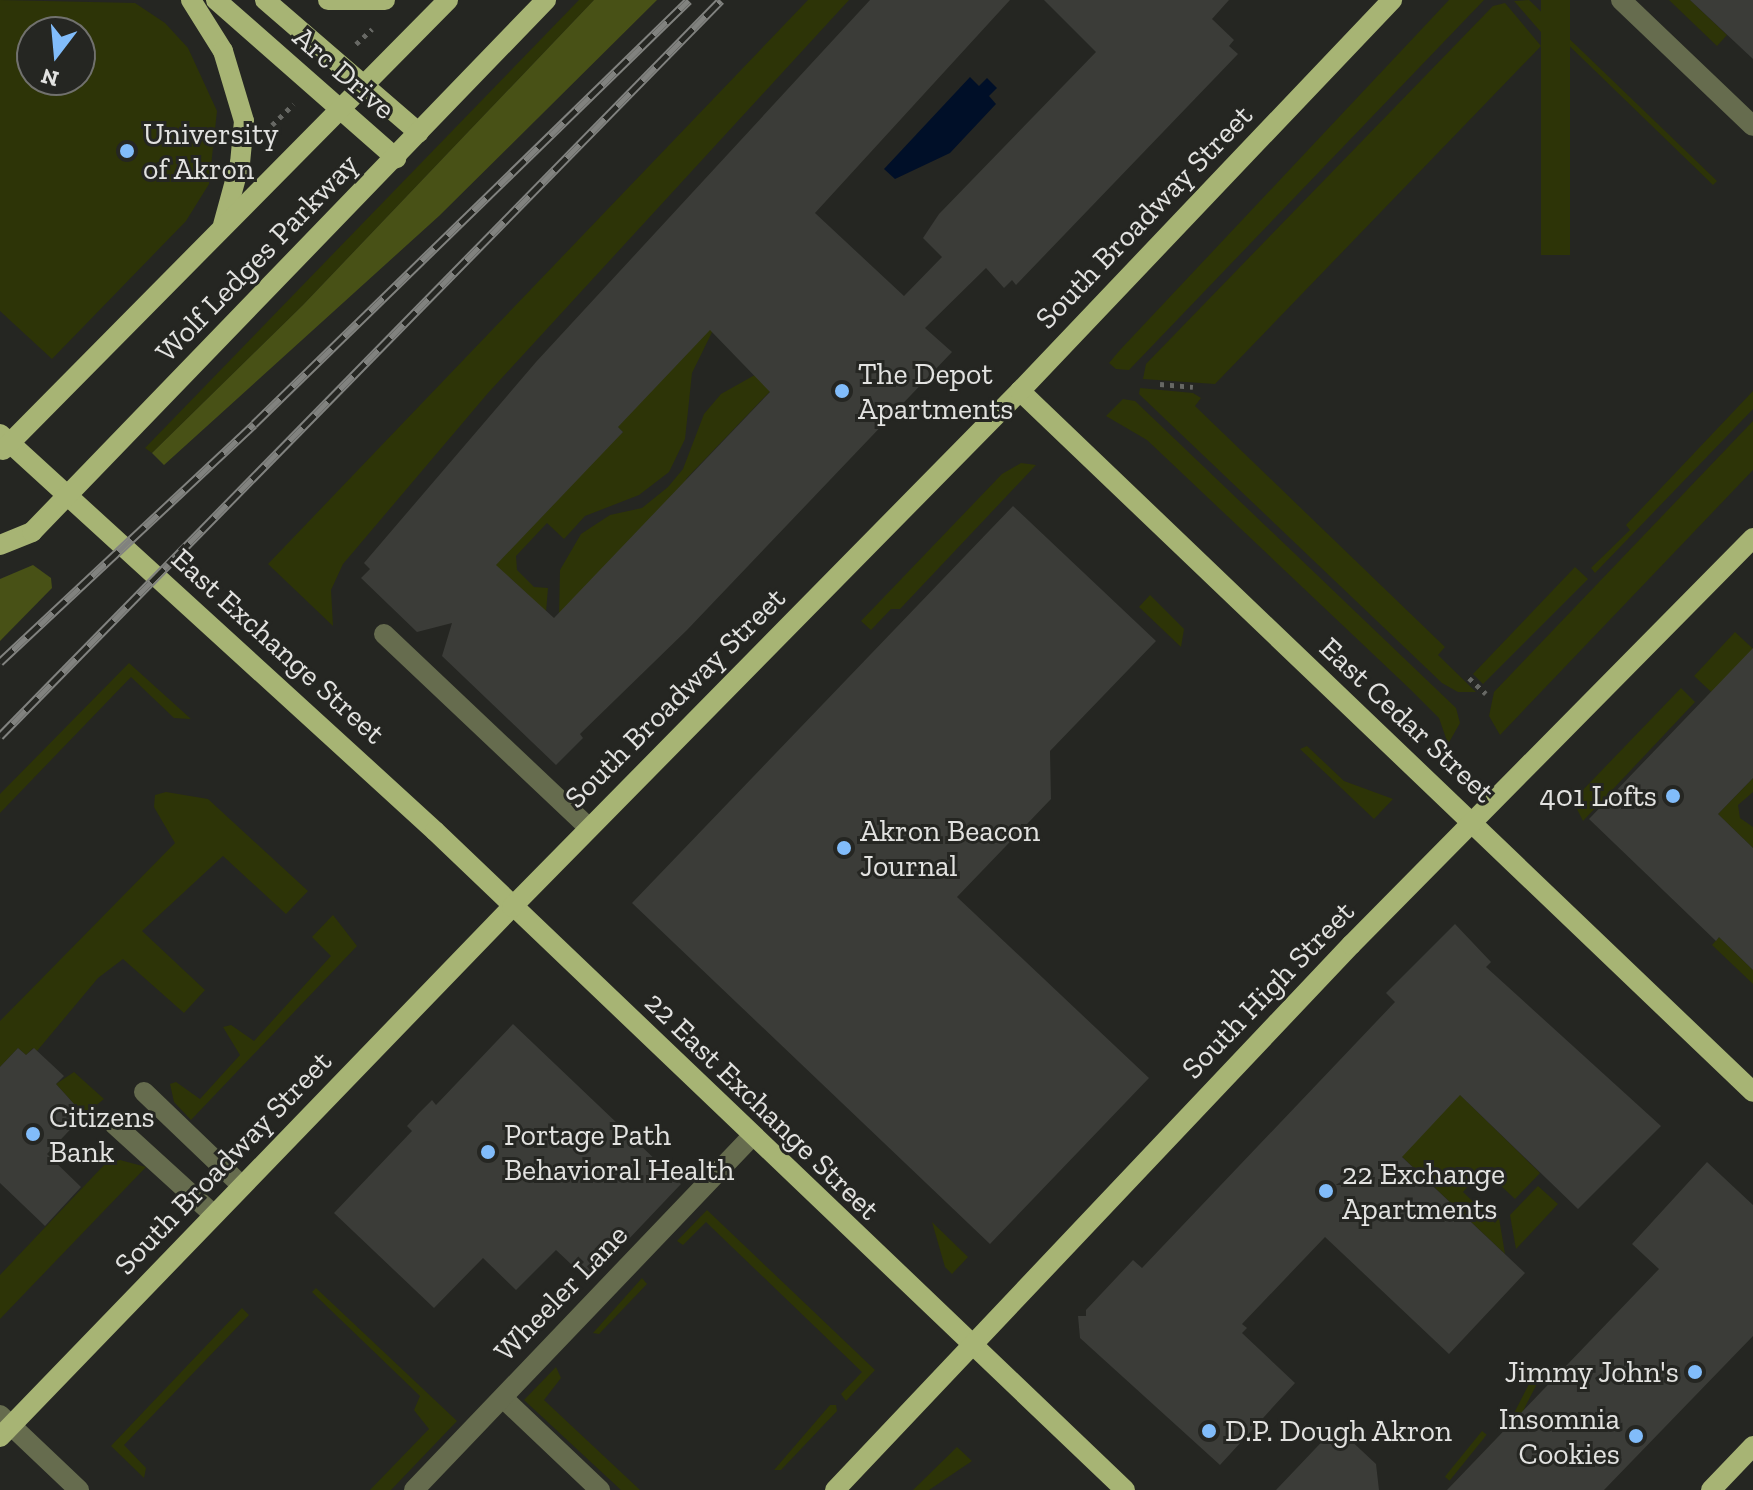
<!DOCTYPE html>
<style>
body{margin:0}
#map{position:relative;width:1753px;height:1490px;overflow:hidden;background:#252622;font-family:"Zilla Slab",serif}
div>[style]{position:absolute}
[style*='--x']{left:calc(var(--x)*1px);top:calc(var(--y)*1px);width:calc(var(--w)*1px);rotate:calc(var(--a)*1deg)}
.green>*{inset:0;background:#2d3407;transform-origin:0 0}
.forest>*{inset:0;background:#485116}
.water>*{inset:0;background:#000f28}
.building>*{inset:0;background:#3b3c38}
.path>*{height:5px;margin-top:-2.5px;transform-origin:0;background:repeating-linear-gradient(90deg,#676864 0 4px,transparent 0 10px)}
.minor>*{height:20px;margin:-10px;padding:0 10px;transform-origin:10px;border-radius:10px;background:#666c4e}
.major>*{height:20px;margin:-10px;padding:0 10px;transform-origin:10px;border-radius:10px;background:#a7b474}
.rail>*{height:9px;margin-top:-4.5px;transform-origin:0;background:repeating-linear-gradient(90deg,#252622 0 18px,#81827f 0 36px);box-sizing:border-box;border-block:2px solid #81827f}
.dots>*{width:22px;height:22px;translate:-50% -50%;box-sizing:border-box;border:4px solid #252622;border-radius:50%}
span{translate:-50% -50%;white-space:nowrap;text-align:center;line-height:1.15;-webkit-text-stroke:6px #252622;paint-order:stroke}
.street-label{font-size:30px;color:#e2e2e0}
.poi-label{font-size:30px;color:#e2e2e0}
.left{translate:0 -50%;text-align:left}
.right{translate:-100% -50%;text-align:right}
.north{position:absolute;left:16px;top:16px;width:80px;height:80px;box-sizing:border-box;background:#252622;border:2px solid #71716e;border-radius:50%;rotate:196deg;font-size:22px;font-weight:700;line-height:32px;text-align:center;color:#e2e2e0}
.north::after{content:'';display:block;margin:auto;width:28px;height:36px;background:#81bcfa;clip-path:polygon(50% 0,100% 100%,50% 72%,0 100%)}
</style>
<div id="map">
<div class="green">
<i style="clip-path:polygon(evenodd,0 0,135px 3px,165px 23px,188px 48px,217px 111px,209px 184px,186px 221px,52px 359px,0 311px,0 0,80px 32px,80px 80px,32px 80px,32px 32px,80px 32px)"></i>
<i style="clip-path:polygon(579px 0,594px 0,303px 305px,152px 453px,145px 448px)"></i>
<i style="clip-path:polygon(808px 0,849px 0,488px 393px,343px 564px,331px 590px,333px 626px,268px 564px)"></i>
<i style="clip-path:polygon(1449px 0,1484px 0,1129px 370px,1116px 369px,1109px 363px,1120px 350px)"></i>
<i style="clip-path:polygon(1529px 0,1717px 181px,1713px 185px,1555px 32px,1547px 39px,1514px 1px)"></i>
<i style="left:1541px;top:0;width:29px;height:255px"></i>
<i style="clip-path:polygon(1669px 0,1690px 0,1727px 35px,1717px 46px)"></i>
<i style="clip-path:polygon(1505px 3px,1541px 46px,1215px 384px,1143px 379px,1146px 364px,1493px 6px)"></i>
<i style="clip-path:polygon(719px 318px,692px 373px,685px 439px,669px 472px,639px 495px,585px 516px,564px 539px,547px 523px,516px 556px,517px 570px,534px 587px,548px 588px,546px 612px,509px 577px,504px 581px,489px 556px,623px 432px,617px 426px)"></i>
<i style="clip-path:polygon(801px 359px,686px 479px,695px 487px,674px 494px,559px 616px,560px 570px,581px 534px,610px 515px,642px 508px,668px 487px,683px 469px,704px 414px,721px 394px,753px 376px)"></i>
<i style="clip-path:polygon(1140px 388px,1193px 393px,1201px 398px,1195px 406px,1445px 647px,1438px 655px,1476px 692px,1458px 692px,1442px 683px,1139px 394px)"></i>
<i style="clip-path:polygon(1753px 391px,1753px 409px,1595px 573px,1591px 568px,1630px 530px,1626px 525px)"></i>
<i style="clip-path:polygon(1123px 399px,1135px 401px,1456px 708px,1460px 723px,1448px 744px,1439px 718px,1411px 690px,1147px 440px,1106px 416px)"></i>
<i style="clip-path:polygon(1753px 421px,1753px 470px,1500px 735px,1489px 716px,1494px 692px)"></i>
<i style="clip-path:polygon(1021px 463px,1036px 465px,900px 609px,891px 609px,871px 630px,861px 621px,1002px 474px)"></i>
<i style="clip-path:polygon(1575px 567px,1588px 579px,1483px 684px,1473px 674px)"></i>
<i style="clip-path:polygon(1150px 595px,1184px 629px,1181px 647px,1139px 607px)"></i>
<i style="left:1735px;top:632px;width:25px;height:60px;rotate:43deg"></i>
<i style="clip-path:polygon(129px 663px,191px 719px,174px 718px,131px 677px,0 813px,0 794px)"></i>
<i style="clip-path:polygon(1681px 688px,1695px 702px,1583px 821px,1576px 807px,1580px 793px)"></i>
<i style="clip-path:polygon(1307px 746px,1344px 781px,1393px 799px,1374px 819px,1300px 749px)"></i>
<i style="clip-path:polygon(1753px 778px,1753px 792px,1738px 805px,1740px 818px,1753px 827px,1753px 848px,1718px 814px)"></i>
<i style="clip-path:polygon(166px 792px,208px 799px,308px 891px,286px 914px,223px 856px,142px 931px,205px 990px,184px 1013px,123px 959px,98px 978px,37px 1051px,33px 1048px,26px 1055px,18px 1048px,0 1067px,0 1021px,175px 843px,154px 807px,155px 795px)"></i>
<i style="clip-path:polygon(333px 915px,357px 946px,191px 1120px,174px 1102px,170px 1084px,176px 1082px,200px 1099px,240px 1055px,223px 1027px,231px 1025px,254px 1041px,331px 956px,312px 937px)"></i>
<i style="clip-path:polygon(1719px 937px,1753px 970px,1753px 984px,1712px 945px)"></i>
<i style="clip-path:polygon(74px 1072px,104px 1099px,84px 1115px,56px 1084px)"></i>
<i style="clip-path:polygon(1455px 1090px,1540px 1173px,1515px 1199px,1483px 1169px,1463px 1192px,1495px 1223px,1499px 1218px,1505px 1254px,1396px 1151px)"></i>
<i style="clip-path:polygon(120px 1160px,146px 1167px,0 1319px,0 1275px,105px 1164px)"></i>
<i style="clip-path:polygon(1538px 1186px,1558px 1204px,1516px 1249px,1510px 1215px)"></i>
<i style="clip-path:polygon(707px 1210px,875px 1370px,846px 1401px,841px 1394px,862px 1372px,706px 1222px,683px 1245px,677px 1241px)"></i>
<i style="clip-path:polygon(932px 1222px,968px 1257px,952px 1274px,945px 1267px)"></i>
<i style="clip-path:polygon(642px 1278px,647px 1284px,599px 1334px,593px 1333px)"></i>
<i style="clip-path:polygon(316px 1288px,457px 1421px,391px 1490px,370px 1490px,429px 1429px,414px 1410px,420px 1396px,312px 1292px)"></i>
<i style="clip-path:polygon(242px 1308px,249px 1315px,124px 1445px,146px 1468px,144px 1478px,111px 1446px)"></i>
<i style="clip-path:polygon(556px 1367px,561px 1378px,544px 1400px,640px 1490px,621px 1490px,524px 1400px)"></i>
<i style="left:1532px;top:1378px;width:7px;height:61px;rotate:27deg"></i>
<i style="clip-path:polygon(830px 1405px,836px 1405px,837px 1411px,781px 1470px,774px 1470px)"></i>
<i style="left:1482px;top:1431px;width:6px;height:59px;rotate:39deg"></i>
<i style="clip-path:polygon(957px 1447px,972px 1461px,929px 1490px,913px 1490px)"></i>
</div>
<div class="forest">
<i style="clip-path:polygon(594px 0,657px 0,439px 216px,164px 465px,152px 453px,303px 305px)"></i>
<i style="clip-path:polygon(33px 565px,51px 578px,52px 588px,0 641px,0 579px)"></i>
</div>
<div class="water">
<i style="clip-path:polygon(970px 77px,979px 86px,987px 78px,997px 88px,989px 96px,996px 104px,950px 153px,895px 179px,884px 169px)"></i>
</div>
<div class="building">
<i style="clip-path:polygon(evenodd,870px 0,1010px 0,815px 213px,904px 296px,942px 257px,923px 238px,939px 214px,1096px 52px,1044px 0,1229px 0,1212px 19px,1234px 40px,1229px 46px,1238px 54px,1016px 285px,1012px 280px,1004px 288px,986px 268px,925px 328px,952px 352px,687px 630px,580px 734px,583px 738px,556px 765px,442px 656px,452px 623px,417px 632px,361px 578px,370px 569px,364px 563px,536px 362px,870px 0,710px 330px,770px 392px,554px 618px,496px 565px,623px 432px,618px 427px,710px 330px)"></i>
<i style="clip-path:polygon(1690px 0,1753px 0,1753px 59px)"></i>
<i style="clip-path:polygon(1013px 506px,1156px 641px,1050px 751px,1051px 799px,957px 897px,1149px 1078px,990px 1244px,632px 903px)"></i>
<i style="clip-path:polygon(1753px 648px,1753px 778px,1718px 814px,1753px 848px,1753px 970px,1719px 937px,1716px 941px,1589px 819px)"></i>
<i style="clip-path:polygon(1455px 924px,1491px 962px,1486px 967px,1661px 1126px,1578px 1209px,1460px 1095px,1402px 1157px,1525px 1273px,1449px 1354px,1325px 1237px,1242px 1324px,1247px 1328px,1242px 1333px,1295px 1383px,1220px 1465px,1080px 1338px,1078px 1316px,1086px 1316px,1086px 1310px,1133px 1260px,1142px 1268px,1395px 1002px,1386px 993px)"></i>
<i style="clip-path:polygon(513px 1024px,681px 1184px,589px 1281px,556px 1250px,516px 1290px,483px 1258px,434px 1308px,334px 1213px,412px 1131px,407px 1126px,419px 1113px,432px 1100px,436px 1105px)"></i>
<i style="clip-path:polygon(18px 1048px,26px 1055px,34px 1048px,64px 1076px,56px 1084px,84px 1115px,47px 1154px,81px 1187px,45px 1226px,0 1183px,0 1067px)"></i>
<i style="clip-path:polygon(1707px 1162px,1753px 1205px,1753px 1336px,1604px 1490px,1447px 1490px,1659px 1269px,1632px 1244px)"></i>
<i style="clip-path:polygon(1333px 1430px,1343px 1439px,1346px 1436px,1376px 1464px,1379px 1490px,1276px 1490px)"></i>
</div>
<div class="path">
<i style="--x:356;--y:44;--w:22;--a:-43"></i>
<i style="--x:272;--y:125;--w:30;--a:-44"></i>
<i style="--x:1160;--y:384;--w:33;--a:5"></i>
<i style="--x:1469;--y:678;--w:23;--a:43"></i>
</div>
<div class="minor">
<i style="--x:1621;--y:0;--w:182;--a:43.7"></i>
<i style="--x:384;--y:634;--w:282;--a:43.4"></i>
<i style="--x:144;--y:1092;--w:136;--a:43.8"></i>
<i style="--x:114;--y:1124;--w:135;--a:42.3"></i>
<i style="--x:503;--y:1398;--w:134;--a:43.5"></i>
<i style="--x:0;--y:1415;--w:109;--a:43.5"></i>
<i style="--x:414;--y:1490;--w:488;--a:-46.3"></i>
</div>
<div class="major">
<i style="--x:191;--y:0;--w:60;--a:57.9"></i>
<i style="--x:223;--y:51;--w:73;--a:73.3"></i>
<i style="--x:244;--y:121;--w:42;--a:95.4"></i>
<i style="--x:240;--y:163;--w:64;--a:105.3"></i>
<i style="--x:216;--y:0;--w:240;--a:41.3"></i>
<i style="--x:265;--y:0;--w:203;--a:40.8"></i>
<i style="--x:328;--y:0;--w:57;--a:0"></i>
<i style="--x:1020;--y:391;--w:1014;--a:43.72"></i>
<i style="--x:0;--y:434;--w:589;--a:42.38"></i>
<i style="--x:435;--y:831;--w:954;--a:43.68"></i>
<i style="--x:3;--y:450;--w:633;--a:-45.32"></i>
<i style="--x:0;--y:545;--w:35;--a:-22"></i>
<i style="--x:32;--y:532;--w:740;--a:-45.99"></i>
<i style="--x:0;--y:1437;--w:737;--a:-45.99"></i>
<i style="--x:512;--y:907;--w:724;--a:-45.45"></i>
<i style="--x:1020;--y:391;--w:540;--a:-46.43"></i>
<i style="--x:835;--y:1490;--w:751;--a:-46.57"></i>
<i style="--x:1351;--y:945;--w:572;--a:-45.35"></i>
<i style="--x:1711;--y:1490;--w:61;--a:-46.3"></i>
</div>
<div class="rail">
<i style="--x:0;--y:662;--w:348;--a:-43.1"></i>
<i style="--x:254;--y:424;--w:607;--a:-44.27"></i>
<i style="--x:0;--y:736;--w:1030;--a:-45.59"></i>
</div>
<div class="dots">
<i style="left:127px;top:151px;background:#81bcfa"></i>
<i style="left:842px;top:391px;background:#81bcfa"></i>
<i style="left:1673px;top:796px;background:#81bcfa"></i>
<i style="left:844px;top:848px;background:#81bcfa"></i>
<i style="left:33px;top:1134px;background:#81bcfa"></i>
<i style="left:488px;top:1152px;background:#81bcfa"></i>
<i style="left:1326px;top:1191px;background:#81bcfa"></i>
<i style="left:1695px;top:1372px;background:#81bcfa"></i>
<i style="left:1209px;top:1431px;background:#81bcfa"></i>
<i style="left:1636px;top:1436px;background:#81bcfa"></i>
</div>
<div class="street-label">
<span style="left:344px;top:73px;rotate:41deg">Arc Drive</span>
<span style="left:1144px;top:217px;rotate:-46deg">South Broadway Street</span>
<span style="left:257px;top:258px;rotate:-46deg">Wolf Ledges Parkway</span>
<span style="left:278px;top:646px;rotate:42deg">East Exchange Street</span>
<span style="left:675px;top:698px;rotate:-45deg">South Broadway Street</span>
<span style="left:1407px;top:720px;rotate:43deg">East Cedar Street</span>
<span style="left:1268px;top:990px;rotate:-46deg">South High Street</span>
<span style="left:762px;top:1106px;rotate:44deg">22 East Exchange Street</span>
<span style="left:223px;top:1163px;rotate:-46deg">South Broadway Street</span>
<span style="left:561px;top:1293px;rotate:-46deg">Wheeler Lane</span>
</div>
<div class="poi-label">
<span class="left" style="left:143px;top:151px">University<br>of Akron</span>
<span class="left" style="left:858px;top:391px">The Depot<br>Apartments</span>
<span class="right" style="left:1657px;top:796px">401 Lofts</span>
<span class="left" style="left:860px;top:848px">Akron Beacon<br>Journal</span>
<span class="left" style="left:49px;top:1134px">Citizens<br>Bank</span>
<span class="left" style="left:504px;top:1152px">Portage Path<br>Behavioral Health</span>
<span class="left" style="left:1342px;top:1191px">22 Exchange<br>Apartments</span>
<span class="right" style="left:1679px;top:1372px">Jimmy John's</span>
<span class="right" style="left:1620px;top:1436px">Insomnia<br>Cookies</span>
<span class="left" style="left:1225px;top:1431px">D.P. Dough Akron</span>
</div>
<div class="north">N</div>
</div>
